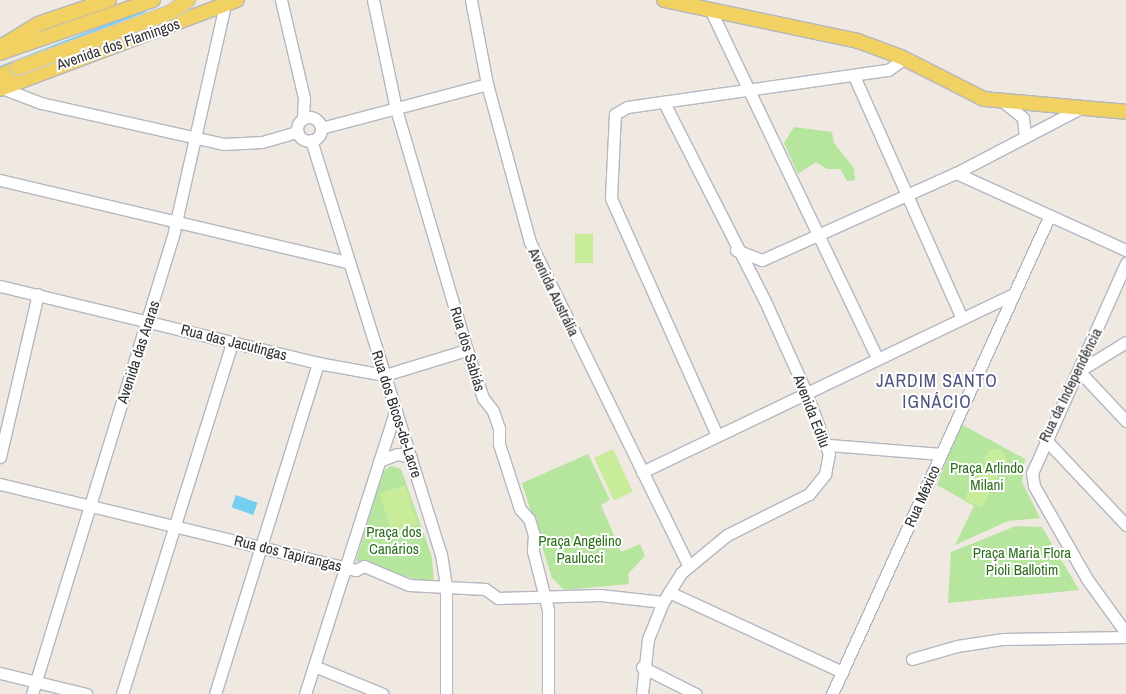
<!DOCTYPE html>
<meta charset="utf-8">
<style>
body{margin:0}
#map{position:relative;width:1126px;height:694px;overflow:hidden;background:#efe9e1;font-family:"Archivo Narrow",sans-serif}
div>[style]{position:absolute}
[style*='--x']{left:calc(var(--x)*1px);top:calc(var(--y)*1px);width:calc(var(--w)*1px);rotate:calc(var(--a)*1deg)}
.green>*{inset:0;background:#b6e59e}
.pitch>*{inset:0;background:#c9ec9a;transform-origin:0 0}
.round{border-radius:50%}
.water>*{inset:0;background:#75cff0;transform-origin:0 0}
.stream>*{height:2.5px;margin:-1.25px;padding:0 1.25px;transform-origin:1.25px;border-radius:1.25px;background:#75cff0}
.roads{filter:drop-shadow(1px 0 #b4b7c1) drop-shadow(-1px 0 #b4b7c1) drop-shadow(0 1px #b4b7c1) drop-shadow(0 -1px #b4b7c1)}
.minor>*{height:11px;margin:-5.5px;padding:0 5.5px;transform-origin:5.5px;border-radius:5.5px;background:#fff}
.minor>.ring{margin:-5.5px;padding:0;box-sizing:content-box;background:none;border:11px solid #fff;border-radius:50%}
.major>*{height:14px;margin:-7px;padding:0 7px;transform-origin:7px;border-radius:7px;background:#f2d163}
.bridges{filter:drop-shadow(1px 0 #c9c9c9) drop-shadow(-1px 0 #c9c9c9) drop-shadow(0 1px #c9c9c9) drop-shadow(0 -1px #c9c9c9)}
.major-bridge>*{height:14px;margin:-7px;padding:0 7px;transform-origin:7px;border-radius:7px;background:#f2d163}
span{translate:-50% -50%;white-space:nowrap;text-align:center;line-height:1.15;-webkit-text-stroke:4px #fff;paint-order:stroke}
.street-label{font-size:15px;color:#2e2e2e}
.park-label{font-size:15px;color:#2c6e1b}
.quarter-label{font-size:18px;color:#4d5680;letter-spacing:1px}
</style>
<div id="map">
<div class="green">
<i style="clip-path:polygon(794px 127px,832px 132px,834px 143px,854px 168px,855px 180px,847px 181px,840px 169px,827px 169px,816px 162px,798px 174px,784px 143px)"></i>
<i style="clip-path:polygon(961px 424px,1025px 459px,1022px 482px,1040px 518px,1008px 521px,955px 545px,974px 506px,937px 485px)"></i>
<i style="clip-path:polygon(588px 454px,610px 500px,601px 505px,621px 552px,640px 544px,645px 556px,628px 574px,629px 584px,564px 590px,552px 578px,522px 483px)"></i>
<i style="clip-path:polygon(391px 466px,401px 469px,432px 557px,434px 585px,356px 561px,383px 471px)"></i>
<i style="clip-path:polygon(1016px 526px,1042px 527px,1079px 590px,948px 603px,951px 552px)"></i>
</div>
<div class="pitch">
<i style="left:575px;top:234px;width:18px;height:29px"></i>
<i style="left:613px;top:449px;width:47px;height:21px;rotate:65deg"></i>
<i class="round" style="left:985px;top:449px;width:22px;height:22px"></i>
<i style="left:981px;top:466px;width:20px;height:37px;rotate:27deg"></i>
<i style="left:405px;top:485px;width:41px;height:27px;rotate:72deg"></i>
</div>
<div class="water">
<i style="left:236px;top:495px;width:23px;height:13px;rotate:20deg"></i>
</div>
<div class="stream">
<i style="--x:0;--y:67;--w:154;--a:-21.4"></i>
</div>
<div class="roads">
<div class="minor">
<i style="--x:281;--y:0;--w:101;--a:76.8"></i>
<i style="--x:304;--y:98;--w:21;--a:93"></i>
<i style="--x:373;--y:0;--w:111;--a:78.1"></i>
<i style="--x:396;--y:109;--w:251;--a:73.6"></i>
<i style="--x:467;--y:350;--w:51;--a:71.6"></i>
<i style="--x:483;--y:398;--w:16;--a:52"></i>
<i style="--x:493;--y:411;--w:18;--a:71"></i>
<i style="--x:499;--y:428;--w:16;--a:90"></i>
<i style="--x:499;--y:444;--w:68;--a:72.1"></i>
<i style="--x:520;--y:509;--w:13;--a:48"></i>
<i style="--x:529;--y:519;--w:17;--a:73"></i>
<i style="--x:534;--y:535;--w:16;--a:94"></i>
<i style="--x:533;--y:551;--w:61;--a:75.7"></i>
<i style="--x:548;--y:610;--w:84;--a:90"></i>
<i style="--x:471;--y:0;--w:86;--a:79.2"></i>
<i style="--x:487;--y:84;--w:164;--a:74.8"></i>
<i style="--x:530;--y:242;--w:360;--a:63.9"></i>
<i style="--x:710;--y:9;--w:386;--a:64.4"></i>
<i style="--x:854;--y:76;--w:263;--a:66"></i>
<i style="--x:2;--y:88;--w:42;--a:21"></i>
<i style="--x:41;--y:103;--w:188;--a:12.6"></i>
<i style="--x:224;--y:144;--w:38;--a:-3"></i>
<i style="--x:262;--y:142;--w:37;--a:-16"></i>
<i style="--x:1006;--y:104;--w:22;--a:39"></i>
<i style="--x:1023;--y:118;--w:19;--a:84"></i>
<i class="ring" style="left:297px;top:117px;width:13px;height:13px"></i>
<i style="--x:321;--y:128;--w:172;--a:-14.8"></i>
<i style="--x:311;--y:140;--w:434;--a:72.6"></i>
<i style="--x:441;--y:554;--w:33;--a:81"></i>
<i style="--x:446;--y:587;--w:107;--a:90"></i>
<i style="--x:956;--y:173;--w:187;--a:24.4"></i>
<i style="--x:0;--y:180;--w:358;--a:13.3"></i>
<i style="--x:736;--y:250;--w:28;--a:21"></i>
<i style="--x:762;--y:260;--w:213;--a:-24.2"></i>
<i style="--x:956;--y:173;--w:143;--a:-27.5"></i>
<i style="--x:1126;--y:263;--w:230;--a:114.1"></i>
<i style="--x:1032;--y:473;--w:13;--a:81"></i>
<i style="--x:1034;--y:486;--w:107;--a:60.3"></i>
<i style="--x:1087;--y:579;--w:67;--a:54.2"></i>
<i style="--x:0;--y:286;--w:327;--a:13.6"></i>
<i style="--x:318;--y:363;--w:68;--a:10.2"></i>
<i style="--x:385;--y:375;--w:86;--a:-17"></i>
<i style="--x:1126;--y:342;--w:55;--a:148.3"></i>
<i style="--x:1079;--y:371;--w:69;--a:46.8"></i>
<i style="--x:716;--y:433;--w:257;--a:-114.1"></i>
<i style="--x:611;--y:198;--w:84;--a:-87.3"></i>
<i style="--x:615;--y:114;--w:14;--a:-30"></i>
<i style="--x:627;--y:107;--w:264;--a:-8.1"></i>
<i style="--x:888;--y:70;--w:19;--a:-35"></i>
<i style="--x:1044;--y:438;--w:120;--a:46.7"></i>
<i style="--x:829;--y:445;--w:112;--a:4.6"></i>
<i style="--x:0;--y:457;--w:167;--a:-76.9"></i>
<i style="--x:379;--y:461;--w:19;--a:-21"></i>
<i style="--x:397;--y:454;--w:14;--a:12"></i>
<i style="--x:642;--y:472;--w:412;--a:-25.6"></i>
<i style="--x:0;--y:484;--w:366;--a:13.6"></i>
<i style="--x:356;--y:570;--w:9;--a:-27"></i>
<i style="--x:364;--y:566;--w:49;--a:22.9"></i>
<i style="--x:409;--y:585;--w:76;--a:3"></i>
<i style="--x:485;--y:589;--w:16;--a:35"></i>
<i style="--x:498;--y:598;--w:102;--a:-1.7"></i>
<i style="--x:600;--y:595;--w:63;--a:6.3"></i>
<i style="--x:669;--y:592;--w:191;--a:24.8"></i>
<i style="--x:912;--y:659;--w:47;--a:-16.1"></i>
<i style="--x:957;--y:646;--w:47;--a:-8.7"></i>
<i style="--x:1003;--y:639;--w:123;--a:-0.9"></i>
<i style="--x:314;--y:666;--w:74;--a:22.1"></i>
<i style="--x:642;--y:667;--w:60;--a:26.6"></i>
<i style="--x:0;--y:673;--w:89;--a:13.7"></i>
<i style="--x:32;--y:694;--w:484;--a:-72.9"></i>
<i style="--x:174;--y:231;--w:232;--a:-77.3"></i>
<i style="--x:122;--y:694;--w:369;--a:-72.6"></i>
<i style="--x:215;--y:694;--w:347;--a:-72.7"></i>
<i style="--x:305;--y:694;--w:299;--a:-72.3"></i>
<i style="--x:642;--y:694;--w:55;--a:-83.8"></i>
<i style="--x:648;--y:639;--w:40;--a:-68"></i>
<i style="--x:663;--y:602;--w:34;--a:-58"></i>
<i style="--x:681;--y:573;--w:60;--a:-39.6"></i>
<i style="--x:727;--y:535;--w:92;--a:-26.6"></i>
<i style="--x:809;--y:494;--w:26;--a:-51"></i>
<i style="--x:825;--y:474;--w:20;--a:-79"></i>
<i style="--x:829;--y:454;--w:66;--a:-110.4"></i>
<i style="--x:806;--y:392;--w:102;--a:-114.3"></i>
<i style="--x:764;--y:299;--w:220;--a:-117"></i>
<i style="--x:832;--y:694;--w:524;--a:-65.54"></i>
</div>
<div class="major">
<i style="--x:664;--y:0;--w:198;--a:11.9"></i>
<i style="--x:858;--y:41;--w:46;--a:20.4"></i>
<i style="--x:901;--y:57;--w:93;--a:26.8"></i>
<i style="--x:984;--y:99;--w:143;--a:5.2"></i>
<i style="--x:2;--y:46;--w:42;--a:-31.4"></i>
<i style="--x:38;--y:24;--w:75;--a:-18.7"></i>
<i style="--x:0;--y:53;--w:162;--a:-19.1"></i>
<i style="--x:0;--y:76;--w:20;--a:-24"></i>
<i style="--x:0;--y:89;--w:253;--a:-20.6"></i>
</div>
</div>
<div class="bridges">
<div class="major-bridge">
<i style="--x:18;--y:68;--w:163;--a:-20.1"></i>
<i style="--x:171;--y:12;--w:21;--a:-35"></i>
</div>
</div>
<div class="street-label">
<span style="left:118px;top:44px;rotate:-19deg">Avenida dos Flamingos</span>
<span style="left:554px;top:292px;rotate:64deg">Avenida Austrália</span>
<span style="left:234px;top:342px;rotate:14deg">Rua das Jacutingas</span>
<span style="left:468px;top:349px;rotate:73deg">Rua dos Sabiás</span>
<span style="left:138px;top:352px;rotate:-72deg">Avenida das Araras</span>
<span style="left:1070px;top:385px;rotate:-64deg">Rua da Independência</span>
<span style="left:812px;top:411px;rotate:69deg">Avenida Edilu</span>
<span style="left:397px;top:414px;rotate:72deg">Rua dos Bicos-de-Lacre</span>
<span style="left:922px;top:496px;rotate:-66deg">Rua México</span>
<span style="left:288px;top:553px;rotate:14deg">Rua dos Tapirangas</span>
</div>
<div class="park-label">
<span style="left:987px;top:476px">Praça Arlindo<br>Milani</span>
<span style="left:394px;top:540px">Praça dos<br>Canários</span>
<span style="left:580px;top:549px">Praça Angelino<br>Paulucci</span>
<span style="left:1022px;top:561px">Praça Maria Flora<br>Pioli Ballotim</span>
</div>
<div class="quarter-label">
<span style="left:937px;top:392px">JARDIM SANTO<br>IGNÁCIO</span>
</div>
</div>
